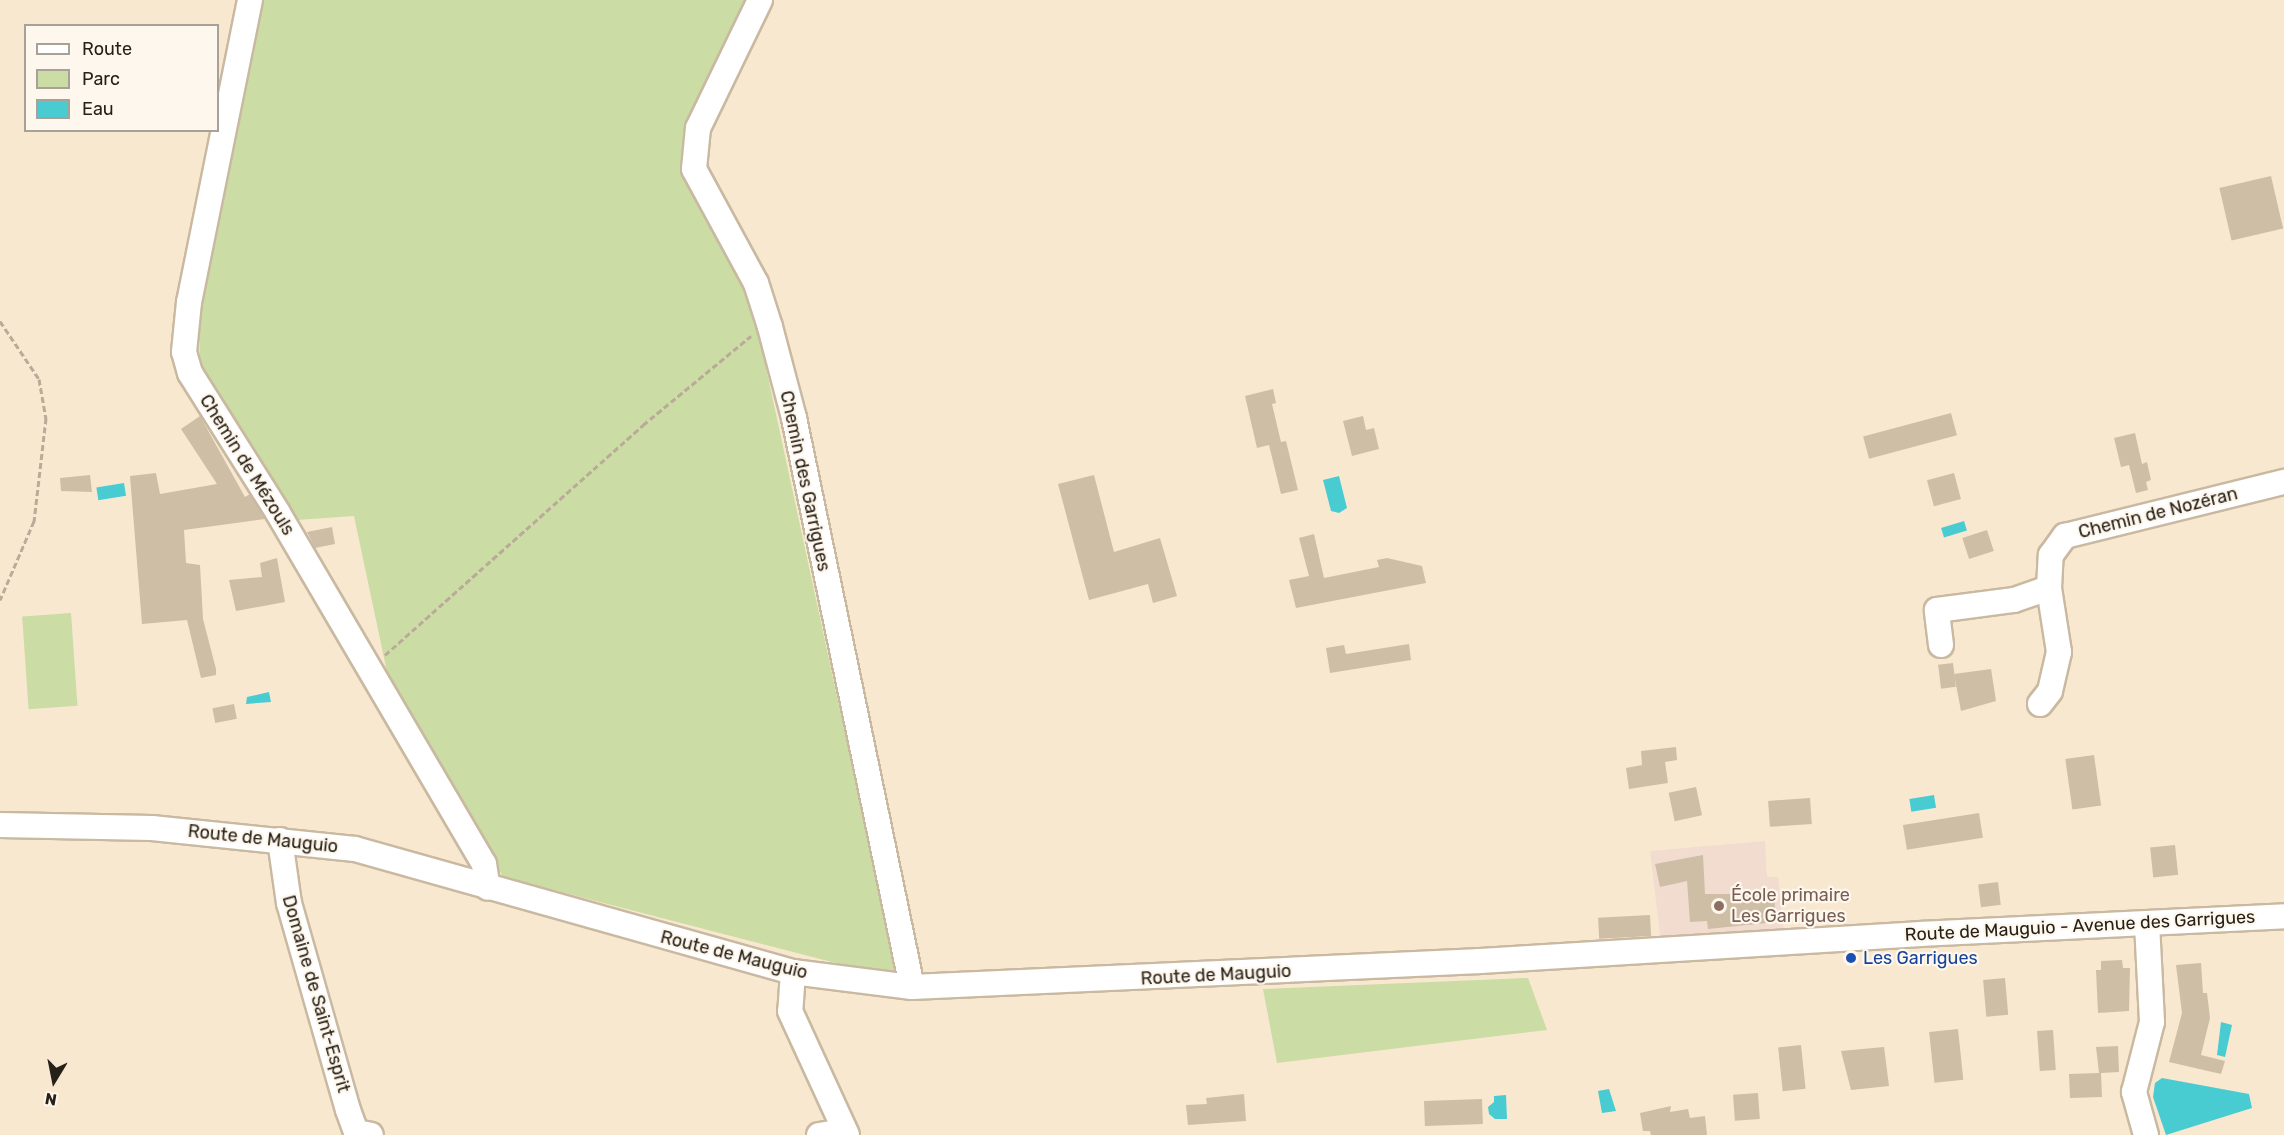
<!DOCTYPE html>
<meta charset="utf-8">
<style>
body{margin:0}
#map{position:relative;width:2284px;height:1135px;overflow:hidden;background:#f9e8d0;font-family:Rubik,sans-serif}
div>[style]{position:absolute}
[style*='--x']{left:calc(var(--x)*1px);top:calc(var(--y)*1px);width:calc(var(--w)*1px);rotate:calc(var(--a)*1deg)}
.education>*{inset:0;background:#f2dccf}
.green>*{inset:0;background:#cbdca4;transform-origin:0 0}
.water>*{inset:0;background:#48ccd2;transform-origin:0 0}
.building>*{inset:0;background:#cebea6;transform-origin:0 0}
.path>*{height:3px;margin-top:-1.5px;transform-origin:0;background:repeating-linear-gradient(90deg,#b9ab98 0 6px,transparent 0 9px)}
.roads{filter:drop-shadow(2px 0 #c9b9a1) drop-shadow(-2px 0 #c9b9a1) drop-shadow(0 2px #c9b9a1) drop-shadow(0 -2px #c9b9a1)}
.minor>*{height:24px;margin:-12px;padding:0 12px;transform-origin:12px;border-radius:12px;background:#fff}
.dots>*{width:16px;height:16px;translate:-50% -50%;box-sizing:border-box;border:3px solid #fef7ed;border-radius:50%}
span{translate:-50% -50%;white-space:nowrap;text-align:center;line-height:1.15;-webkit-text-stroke:4.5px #fef7ed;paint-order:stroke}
.street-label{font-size:18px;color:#262017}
.education-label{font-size:18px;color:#785e54}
.left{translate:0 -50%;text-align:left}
.transit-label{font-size:18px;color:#164399}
.legend{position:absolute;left:24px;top:24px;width:195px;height:108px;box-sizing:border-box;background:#fef7ed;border:2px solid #a8a197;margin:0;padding:8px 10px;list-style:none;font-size:18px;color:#262017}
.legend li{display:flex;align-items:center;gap:12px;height:30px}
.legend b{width:30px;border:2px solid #a8a197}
.north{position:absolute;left:24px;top:1051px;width:60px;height:60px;-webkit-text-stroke:4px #fef7ed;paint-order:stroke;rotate:190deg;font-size:16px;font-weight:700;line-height:24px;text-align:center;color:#262017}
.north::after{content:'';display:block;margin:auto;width:21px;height:27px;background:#262017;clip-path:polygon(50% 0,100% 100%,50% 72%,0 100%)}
</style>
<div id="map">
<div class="education">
<i style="clip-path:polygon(1765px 841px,1767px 877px,1778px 877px,1784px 933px,1661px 943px,1650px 851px)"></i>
</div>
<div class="green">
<i style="clip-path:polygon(263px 0,748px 0,681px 161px,686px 180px,752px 303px,898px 979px,503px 877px,387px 672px,354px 516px,297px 520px,200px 375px,199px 319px)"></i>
<i style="left:71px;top:613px;width:93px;height:49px;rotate:86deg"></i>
<i style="clip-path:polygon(1528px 978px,1547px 1030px,1277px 1063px,1263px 989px)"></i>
</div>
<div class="water">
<i style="clip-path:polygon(1339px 476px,1347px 508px,1339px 513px,1331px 511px,1323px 480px)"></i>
<i style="left:124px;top:483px;width:13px;height:28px;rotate:81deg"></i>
<i style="left:1964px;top:521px;width:10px;height:24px;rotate:73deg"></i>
<i style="clip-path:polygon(269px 692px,271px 702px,246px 704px,247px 697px)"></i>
<i style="left:1934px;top:795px;width:13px;height:25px;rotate:81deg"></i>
<i style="clip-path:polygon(2221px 1022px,2232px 1025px,2225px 1057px,2217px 1055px)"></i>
<i style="clip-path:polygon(2162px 1078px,2249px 1094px,2252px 1108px,2166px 1135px,2153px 1097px,2155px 1083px)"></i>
<i style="clip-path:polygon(1609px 1089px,1616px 1111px,1602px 1113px,1598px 1091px)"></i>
<i style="clip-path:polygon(1506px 1095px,1507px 1119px,1495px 1119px,1489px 1114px,1488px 1107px,1494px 1102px,1494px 1096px)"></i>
</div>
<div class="building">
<i style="left:2271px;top:176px;width:54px;height:53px;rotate:77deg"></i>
<i style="clip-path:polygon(1273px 389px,1276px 403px,1272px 404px,1281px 442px,1286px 441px,1298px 490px,1281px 494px,1269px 445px,1257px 448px,1245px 396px)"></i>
<i style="left:1951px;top:413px;width:23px;height:91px;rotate:75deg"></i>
<i style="clip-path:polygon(200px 416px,245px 497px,250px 494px,265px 519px,184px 530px,186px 563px,200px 565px,203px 619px,216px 669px,216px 675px,201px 678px,187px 620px,142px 624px,130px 476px,156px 473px,160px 494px,217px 484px,181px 429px)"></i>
<i style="clip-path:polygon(1363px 416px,1366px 430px,1374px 428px,1379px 449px,1352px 456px,1343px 421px)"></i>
<i style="clip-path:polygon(2135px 433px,2142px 464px,2147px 462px,2151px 480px,2146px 482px,2148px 490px,2136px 493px,2129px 465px,2121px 467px,2114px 438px)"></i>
<i style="left:1954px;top:473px;width:27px;height:28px;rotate:75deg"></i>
<i style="clip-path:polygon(90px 475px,92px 492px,61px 491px,60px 478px)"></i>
<i style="clip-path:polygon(1094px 475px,1114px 552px,1160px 538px,1177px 596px,1153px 603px,1148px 584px,1089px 600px,1058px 484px)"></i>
<i style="clip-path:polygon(332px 527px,335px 544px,315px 548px,307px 532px)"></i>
<i style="left:1987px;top:530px;width:22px;height:26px;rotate:72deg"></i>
<i style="clip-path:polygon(1314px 534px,1324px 578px,1379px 567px,1377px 560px,1387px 558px,1422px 566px,1426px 583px,1296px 608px,1289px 580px,1309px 576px,1299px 538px)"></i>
<i style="clip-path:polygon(277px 558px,285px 602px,236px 611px,229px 580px,262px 577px,260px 563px)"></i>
<i style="clip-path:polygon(1409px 644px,1411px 660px,1330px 673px,1326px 648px,1344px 645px,1346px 654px)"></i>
<i style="left:1953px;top:663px;width:24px;height:15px;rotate:83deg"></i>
<i style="clip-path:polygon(1991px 669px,1996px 701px,1961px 711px,1954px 674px)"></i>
<i style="left:234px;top:704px;width:15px;height:22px;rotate:79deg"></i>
<i style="clip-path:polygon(1676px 747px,1677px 760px,1665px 762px,1668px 783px,1629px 789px,1626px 768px,1642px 765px,1641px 751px)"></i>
<i style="left:2094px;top:755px;width:51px;height:29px;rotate:82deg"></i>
<i style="left:1696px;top:787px;width:29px;height:28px;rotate:78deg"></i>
<i style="left:1810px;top:798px;width:26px;height:42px;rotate:86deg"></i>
<i style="left:1979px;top:813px;width:25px;height:77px;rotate:81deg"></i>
<i style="left:2175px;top:845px;width:30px;height:25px;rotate:84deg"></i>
<i style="clip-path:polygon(1703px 855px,1705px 894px,1774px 894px,1776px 922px,1708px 929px,1707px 921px,1690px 922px,1687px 881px,1660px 887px,1655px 864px)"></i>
<i style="left:1998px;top:882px;width:23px;height:20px;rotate:83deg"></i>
<i style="left:1650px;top:915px;width:21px;height:52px;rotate:87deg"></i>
<i style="clip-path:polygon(2122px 960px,2123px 968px,2130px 968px,2129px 1011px,2098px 1013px,2096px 970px,2101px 970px,2101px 961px)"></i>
<i style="clip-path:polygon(2201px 963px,2203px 993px,2207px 993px,2210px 1018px,2201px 1055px,2225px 1061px,2221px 1074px,2169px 1062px,2182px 1013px,2176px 965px)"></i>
<i style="left:2005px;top:978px;width:37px;height:22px;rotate:85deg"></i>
<i style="left:1958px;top:1029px;width:51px;height:29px;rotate:84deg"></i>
<i style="left:2053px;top:1030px;width:40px;height:16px;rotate:86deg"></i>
<i style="left:1801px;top:1045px;width:44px;height:23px;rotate:84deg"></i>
<i style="clip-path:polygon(2118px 1046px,2119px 1072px,2101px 1073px,2102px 1097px,2070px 1098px,2069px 1074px,2099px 1073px,2096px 1047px)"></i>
<i style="clip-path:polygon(1884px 1047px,1889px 1086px,1851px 1090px,1841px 1051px)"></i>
<i style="left:1758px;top:1093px;width:26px;height:25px;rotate:86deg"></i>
<i style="clip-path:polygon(1244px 1094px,1246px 1121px,1188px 1125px,1186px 1105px,1207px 1104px,1206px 1098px)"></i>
<i style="left:1482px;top:1099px;width:25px;height:58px;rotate:88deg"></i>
<i style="clip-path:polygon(1671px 1106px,1670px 1112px,1688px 1109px,1690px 1118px,1705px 1116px,1707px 1135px,1651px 1135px,1650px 1131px,1643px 1131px,1640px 1113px)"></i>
</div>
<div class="path">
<i style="--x:0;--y:321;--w:70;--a:56.1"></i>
<i style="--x:39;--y:379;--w:40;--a:80"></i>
<i style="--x:46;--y:418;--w:104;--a:96.6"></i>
<i style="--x:34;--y:521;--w:86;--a:113.3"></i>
<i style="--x:385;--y:655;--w:346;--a:-41.7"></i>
<i style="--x:643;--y:425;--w:140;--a:-39.5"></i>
</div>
<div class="roads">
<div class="minor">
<i style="--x:250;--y:0;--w:308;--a:101.4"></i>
<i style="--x:189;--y:302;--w:50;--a:95.7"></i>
<i style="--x:184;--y:352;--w:22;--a:74"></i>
<i style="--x:190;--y:373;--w:165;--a:57.8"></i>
<i style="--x:278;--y:513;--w:407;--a:59.6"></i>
<i style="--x:484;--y:864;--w:24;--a:81"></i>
<i style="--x:760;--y:0;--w:142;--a:115.8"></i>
<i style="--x:698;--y:128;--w:41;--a:95.6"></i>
<i style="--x:694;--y:169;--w:130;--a:61.5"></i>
<i style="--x:756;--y:283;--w:46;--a:72.3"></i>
<i style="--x:770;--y:327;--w:94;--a:75.2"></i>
<i style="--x:794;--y:418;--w:581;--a:78.28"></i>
<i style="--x:1941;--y:645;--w:35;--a:-97"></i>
<i style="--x:1937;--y:610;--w:78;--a:-7.4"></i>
<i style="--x:2014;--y:600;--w:37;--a:-19"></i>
<i style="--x:2040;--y:704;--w:16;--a:-52"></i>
<i style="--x:2050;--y:691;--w:40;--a:-77"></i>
<i style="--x:2059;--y:652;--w:65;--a:-98.9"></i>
<i style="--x:2049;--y:588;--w:33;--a:-87"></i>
<i style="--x:2051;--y:555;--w:24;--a:-54"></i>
<i style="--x:2065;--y:536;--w:226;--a:-13.9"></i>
<i style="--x:0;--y:825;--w:152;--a:1.1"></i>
<i style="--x:152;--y:828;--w:204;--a:5.9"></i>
<i style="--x:355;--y:849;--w:455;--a:15.7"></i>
<i style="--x:793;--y:972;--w:120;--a:7.2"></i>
<i style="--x:912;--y:987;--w:569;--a:-2.62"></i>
<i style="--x:1480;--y:961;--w:442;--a:-3.5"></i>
<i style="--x:1921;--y:934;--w:363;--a:-2.8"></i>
<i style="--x:280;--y:840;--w:64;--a:81.9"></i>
<i style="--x:289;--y:903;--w:215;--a:74.1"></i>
<i style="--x:348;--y:1110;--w:23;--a:70"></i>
<i style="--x:356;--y:1132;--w:15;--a:11"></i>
<i style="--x:793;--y:972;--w:39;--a:94"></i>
<i style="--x:790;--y:1011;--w:136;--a:65.3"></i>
<i style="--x:819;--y:1135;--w:26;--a:-9"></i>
<i style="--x:2146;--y:1135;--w:45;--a:-105.6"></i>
<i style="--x:2134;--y:1092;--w:72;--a:-75.6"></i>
<i style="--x:2152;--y:1022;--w:98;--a:-92.9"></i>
</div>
</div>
<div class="dots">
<i style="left:1719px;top:906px;background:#8d6e63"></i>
<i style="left:1851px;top:958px;background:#1a4fb4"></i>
</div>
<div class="street-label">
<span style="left:247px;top:465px;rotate:58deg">Chemin de Mézouls</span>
<span style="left:805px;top:481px;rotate:78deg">Chemin des Garrigues</span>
<span style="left:2158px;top:513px;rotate:-14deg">Chemin de Nozéran</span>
<span style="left:263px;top:839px;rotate:6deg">Route de Mauguio</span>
<span style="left:2080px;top:926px;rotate:-3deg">Route de Mauguio - Avenue des Garrigues</span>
<span style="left:734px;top:955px;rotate:14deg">Route de Mauguio</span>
<span style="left:1216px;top:975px;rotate:-3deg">Route de Mauguio</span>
<span style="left:316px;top:994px;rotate:74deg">Domaine de Saint-Esprit</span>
</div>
<div class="education-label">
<span class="left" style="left:1731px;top:906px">École primaire<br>Les Garrigues</span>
</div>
<div class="transit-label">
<span class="left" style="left:1863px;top:958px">Les Garrigues</span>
</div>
<ul class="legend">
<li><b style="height:8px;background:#fff"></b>Route</li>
<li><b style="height:16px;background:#cbdca4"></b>Parc</li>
<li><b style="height:16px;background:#48ccd2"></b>Eau</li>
</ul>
<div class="north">N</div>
</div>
